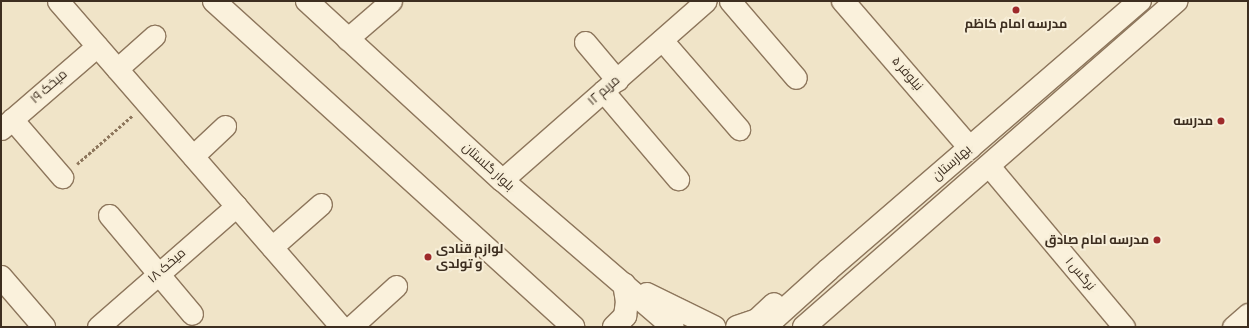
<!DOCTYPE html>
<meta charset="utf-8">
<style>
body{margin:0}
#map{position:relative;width:1249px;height:328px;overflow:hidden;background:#f0e4c8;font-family:"Crimson Pro",Cairo,serif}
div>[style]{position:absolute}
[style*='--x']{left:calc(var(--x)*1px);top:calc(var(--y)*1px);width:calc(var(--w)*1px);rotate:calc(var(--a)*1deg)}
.path>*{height:2.5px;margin-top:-1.25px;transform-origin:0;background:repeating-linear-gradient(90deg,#8d765c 0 3px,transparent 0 5px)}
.roads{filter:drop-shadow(1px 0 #8d765c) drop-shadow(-1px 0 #8d765c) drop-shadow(0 1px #8d765c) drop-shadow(0 -1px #8d765c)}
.street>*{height:21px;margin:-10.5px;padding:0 10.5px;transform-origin:10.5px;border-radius:10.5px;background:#faf1dc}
.secondary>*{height:22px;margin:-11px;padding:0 11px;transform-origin:11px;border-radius:11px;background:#faf1dc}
.dots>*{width:11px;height:11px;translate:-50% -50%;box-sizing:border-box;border:2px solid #f7eed8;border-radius:50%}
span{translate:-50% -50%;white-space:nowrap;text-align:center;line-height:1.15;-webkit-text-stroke:4px #f7eed8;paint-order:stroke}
.poi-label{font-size:13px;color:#3d2e20;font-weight:700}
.right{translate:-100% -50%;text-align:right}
.left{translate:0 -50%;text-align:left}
.street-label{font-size:13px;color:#3d2e20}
.frame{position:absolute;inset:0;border:2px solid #3d2e20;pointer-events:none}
</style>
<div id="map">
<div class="path">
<i style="--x:77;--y:164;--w:73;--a:-41.1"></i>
</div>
<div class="roads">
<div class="street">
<i style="--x:58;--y:1;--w:432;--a:49"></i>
<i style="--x:730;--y:1;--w:101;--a:49.4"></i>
<i style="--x:347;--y:39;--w:58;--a:-40.8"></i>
<i style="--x:662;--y:40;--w:118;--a:49.1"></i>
<i style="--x:585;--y:42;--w:50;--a:49.9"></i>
<i style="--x:117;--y:69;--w:50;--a:-41.7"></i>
<i style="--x:603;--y:91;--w:116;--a:49.6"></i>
<i style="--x:12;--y:119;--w:77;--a:49.2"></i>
<i style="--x:1;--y:129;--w:127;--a:-40.8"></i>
<i style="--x:193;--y:156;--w:44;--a:-43.2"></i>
<i style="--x:989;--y:166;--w:210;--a:50"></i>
<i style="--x:502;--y:180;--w:271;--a:-41.3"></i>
<i style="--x:109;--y:215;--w:129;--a:50"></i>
<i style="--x:272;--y:247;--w:65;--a:-41.3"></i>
<i style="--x:98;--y:327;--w:184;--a:-41.2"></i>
<i style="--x:351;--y:327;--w:61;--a:-42.3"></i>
<i style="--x:1233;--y:327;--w:20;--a:-41"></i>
</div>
<div class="secondary">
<i style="--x:214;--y:1;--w:485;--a:42.2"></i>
<i style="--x:307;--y:1;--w:265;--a:42.6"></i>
<i style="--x:502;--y:180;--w:225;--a:40.7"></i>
<i style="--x:843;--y:1;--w:194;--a:49.2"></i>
<i style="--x:1;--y:277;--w:66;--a:49.3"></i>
<i style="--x:647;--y:294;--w:75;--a:26.2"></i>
<i style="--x:614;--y:327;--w:16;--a:-45"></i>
<i style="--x:625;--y:316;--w:14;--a:-82"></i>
<i style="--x:627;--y:302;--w:18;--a:-99"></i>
<i style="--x:737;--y:327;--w:21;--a:-19"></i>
<i style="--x:757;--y:320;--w:23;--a:-43"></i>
<i style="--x:765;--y:327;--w:85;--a:-42.1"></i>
<i style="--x:828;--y:270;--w:412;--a:-40.8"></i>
<i style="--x:804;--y:327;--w:495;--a:-41.2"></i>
</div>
</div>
<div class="dots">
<i style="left:1016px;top:10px;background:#9e2a2b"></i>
<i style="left:1221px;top:121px;background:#9e2a2b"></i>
<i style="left:1157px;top:240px;background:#9e2a2b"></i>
<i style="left:428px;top:257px;background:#9e2a2b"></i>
</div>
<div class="poi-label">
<span style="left:1016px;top:24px">مدرسه امام کاظم</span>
<span class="right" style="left:1213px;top:121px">مدرسه</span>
<span class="right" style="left:1149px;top:240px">مدرسه امام صادق</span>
<span class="left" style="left:436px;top:257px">لوازم قنادی<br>و تولدی</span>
</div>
<div class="street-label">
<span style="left:907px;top:74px;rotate:49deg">نیلوفر ۵</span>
<span style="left:49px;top:87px;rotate:-41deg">میخک ۱۹</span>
<span style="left:604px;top:91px;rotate:-41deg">مریم ۱۲</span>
<span style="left:952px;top:163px;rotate:-41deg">بهارستان</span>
<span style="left:488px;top:167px;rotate:42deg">بلوار گلستان</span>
<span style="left:167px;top:266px;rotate:-41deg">میخک ۱۸</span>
<span style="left:1080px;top:274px;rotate:50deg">نرگس ۱</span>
</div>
<div class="frame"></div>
</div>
